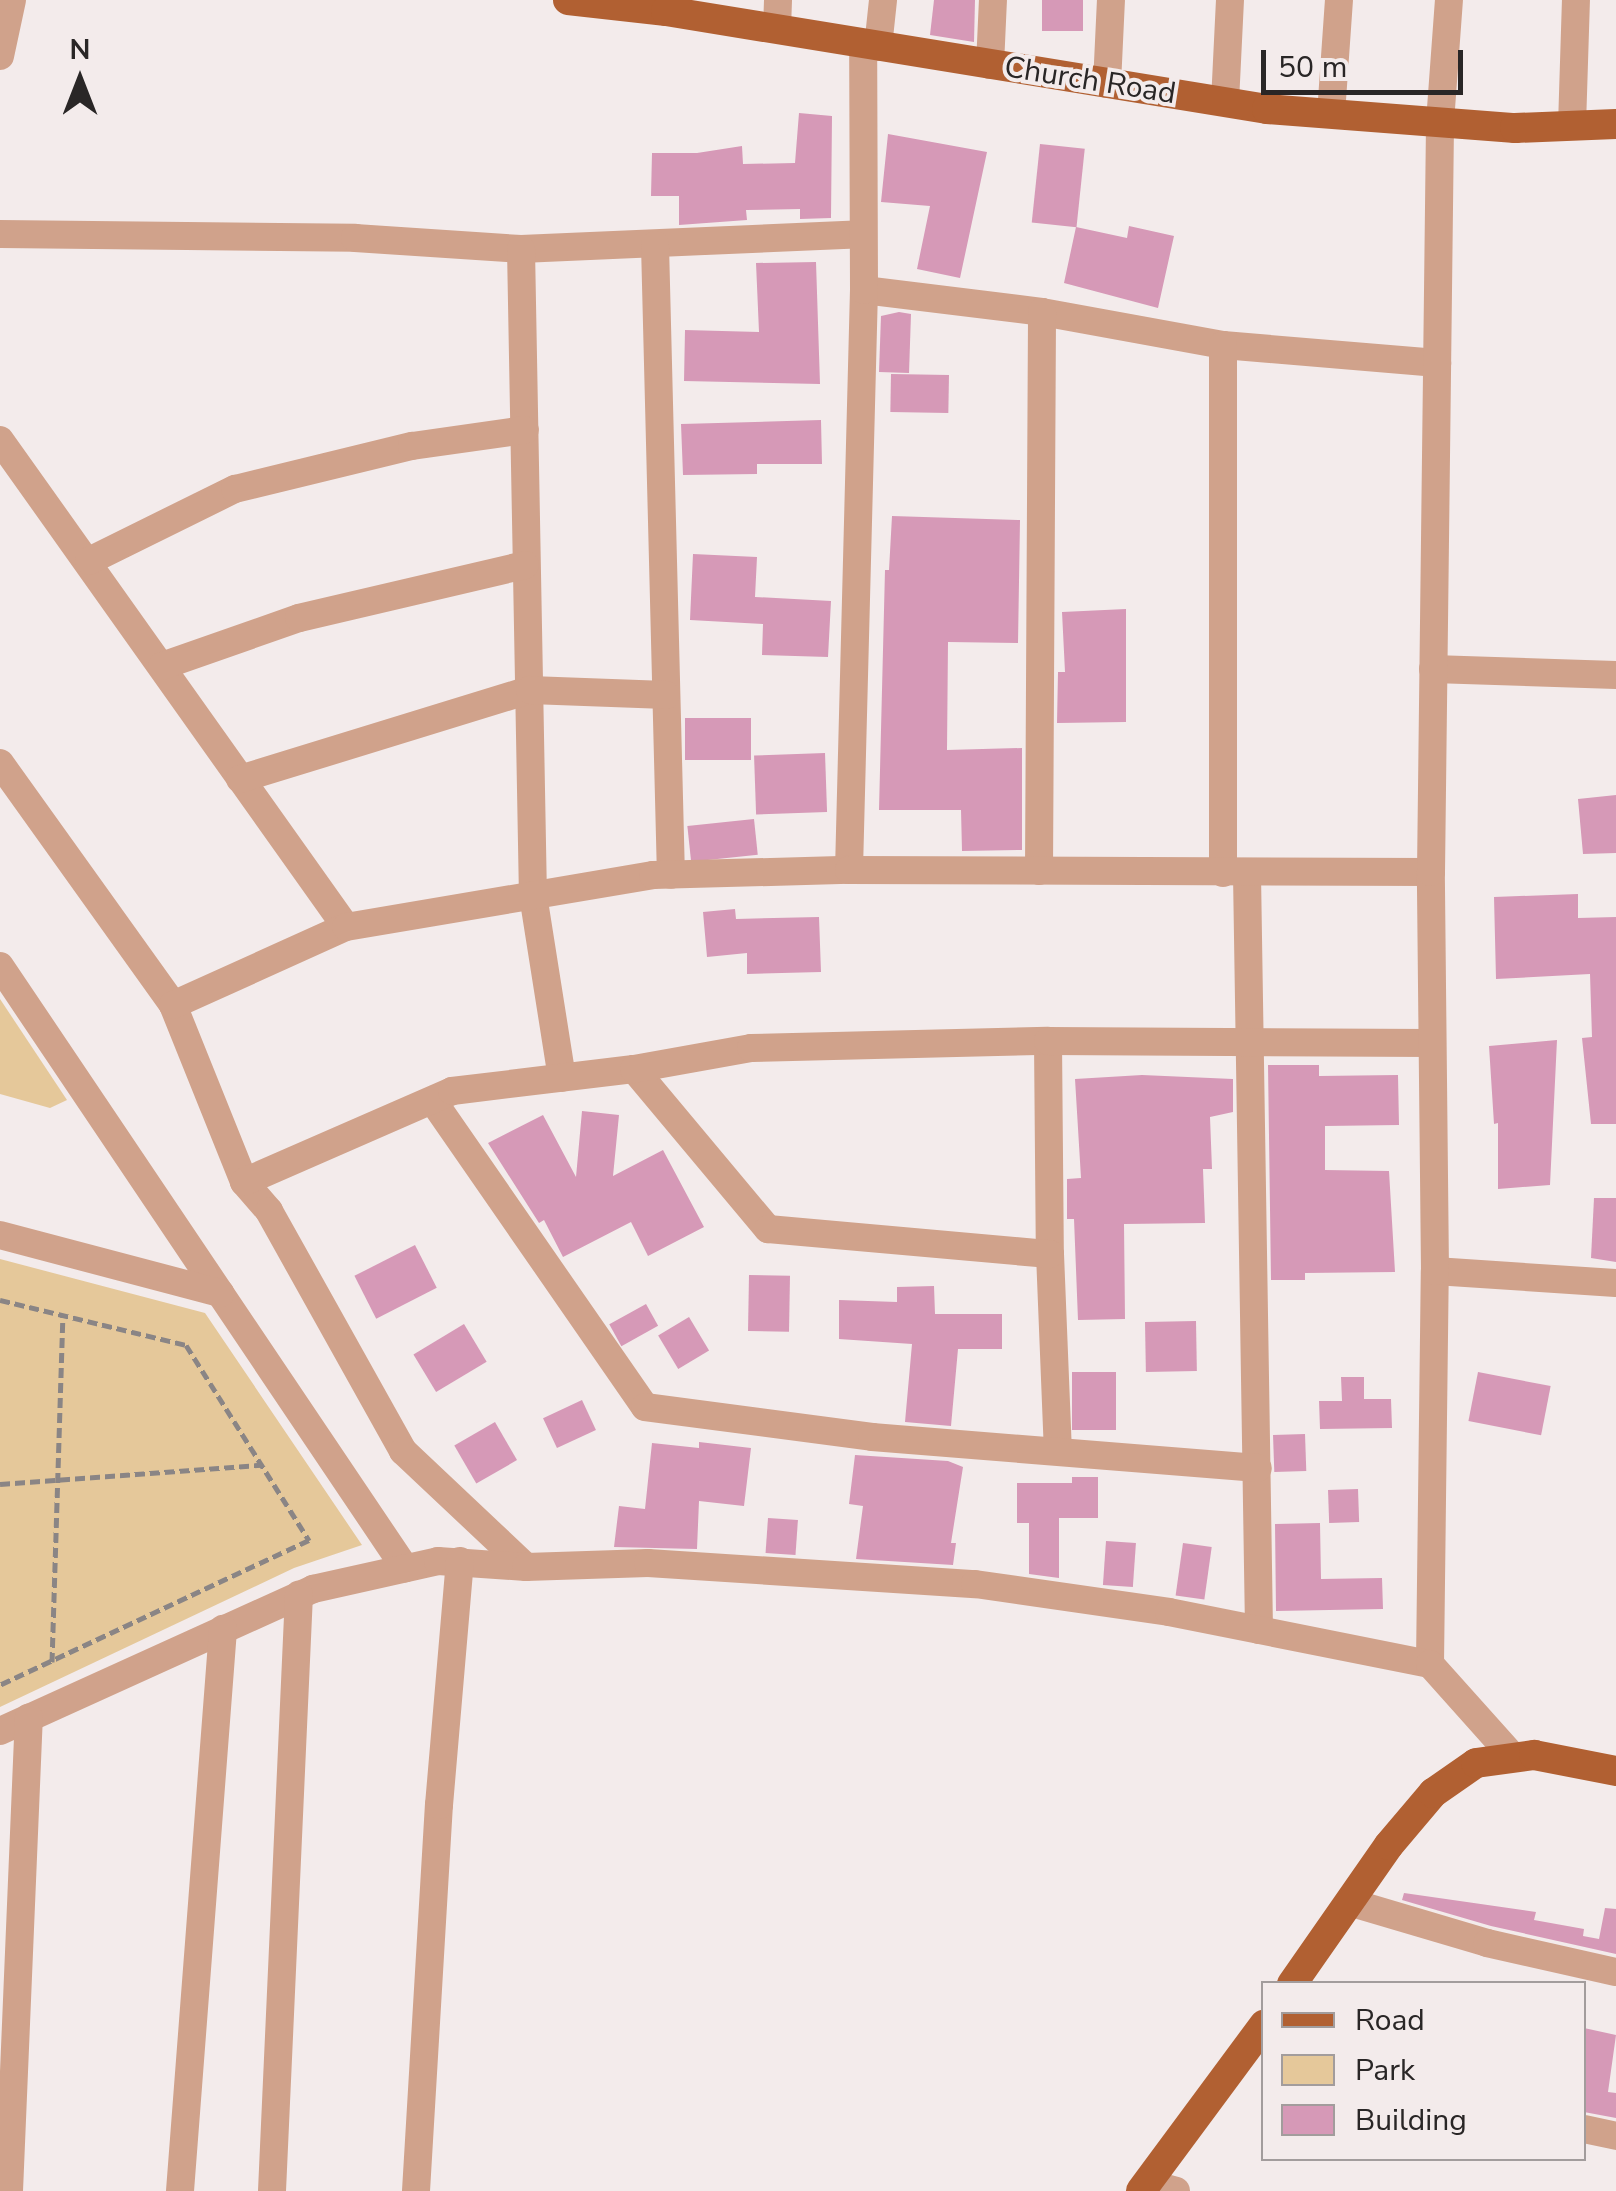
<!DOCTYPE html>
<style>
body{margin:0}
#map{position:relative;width:1616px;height:2191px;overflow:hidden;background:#f3ebeb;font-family:"Nunito Sans",sans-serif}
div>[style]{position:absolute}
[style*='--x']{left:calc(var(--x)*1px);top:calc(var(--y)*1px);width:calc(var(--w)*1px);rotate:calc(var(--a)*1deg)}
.green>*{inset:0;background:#e5c89a}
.building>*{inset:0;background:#d699b7;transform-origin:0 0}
.path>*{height:5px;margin-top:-2.5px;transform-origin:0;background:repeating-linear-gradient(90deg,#8a8585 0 10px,transparent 0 15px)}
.minor>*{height:28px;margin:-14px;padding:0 14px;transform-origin:14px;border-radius:14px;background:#d0a28b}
.major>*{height:30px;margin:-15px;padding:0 15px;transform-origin:15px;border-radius:15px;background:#b16032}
span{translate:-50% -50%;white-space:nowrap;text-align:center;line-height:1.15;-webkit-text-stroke:8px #f3ebeb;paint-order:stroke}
.street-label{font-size:30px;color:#292626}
.legend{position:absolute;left:1261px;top:1981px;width:325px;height:180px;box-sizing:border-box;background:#f3ebeb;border:2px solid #a29c9c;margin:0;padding:12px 18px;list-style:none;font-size:30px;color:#292626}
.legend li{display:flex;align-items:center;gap:20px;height:50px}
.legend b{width:50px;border:2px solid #a29c9c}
.north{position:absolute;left:30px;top:30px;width:100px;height:100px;-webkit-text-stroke:8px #f3ebeb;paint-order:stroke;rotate:0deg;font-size:28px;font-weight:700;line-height:40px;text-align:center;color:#292626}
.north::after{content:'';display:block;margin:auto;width:35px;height:45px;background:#292626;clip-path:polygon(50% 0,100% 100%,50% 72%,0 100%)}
.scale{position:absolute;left:1261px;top:50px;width:202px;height:45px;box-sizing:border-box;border:5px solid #292626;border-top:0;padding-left:12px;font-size:30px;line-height:35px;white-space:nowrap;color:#292626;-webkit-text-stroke:8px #f3ebeb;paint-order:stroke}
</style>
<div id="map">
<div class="green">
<i style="clip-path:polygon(0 999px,67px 1100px,50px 1108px,0 1094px)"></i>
<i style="clip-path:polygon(0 1259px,205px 1313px,362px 1545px,294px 1568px,0 1707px)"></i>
</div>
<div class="building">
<i style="clip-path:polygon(934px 0,975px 0,974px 42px,930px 35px)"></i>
<i style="left:1042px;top:0;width:41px;height:31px"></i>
<i style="clip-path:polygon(799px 113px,832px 116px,831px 218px,800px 219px,800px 209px,746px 210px,747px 220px,679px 225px,679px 196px,651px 196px,652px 153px,697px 153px,742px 146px,743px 164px,795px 163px)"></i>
<i style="clip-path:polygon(888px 134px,987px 152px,960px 278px,917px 269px,930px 206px,881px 202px)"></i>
<i style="left:1040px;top:144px;width:45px;height:79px;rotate:6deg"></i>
<i style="clip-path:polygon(1129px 226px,1174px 236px,1158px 308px,1064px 283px,1076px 227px,1127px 238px)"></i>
<i style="clip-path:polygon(816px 262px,820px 384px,684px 381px,685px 330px,759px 332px,756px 263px)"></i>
<i style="clip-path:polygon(899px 312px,911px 314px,909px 373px,879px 372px,881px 316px)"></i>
<i style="left:891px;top:374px;width:58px;height:38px;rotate:1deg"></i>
<i style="clip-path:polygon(821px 420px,822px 464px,757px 464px,757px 474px,683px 475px,681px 424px)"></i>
<i style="clip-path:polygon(892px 516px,1020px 520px,1018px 643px,948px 642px,947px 750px,1022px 748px,1022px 850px,962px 851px,961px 810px,879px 810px,885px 570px,889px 570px)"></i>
<i style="clip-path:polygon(693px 554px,757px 557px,755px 597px,831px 601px,828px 657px,762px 655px,763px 624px,690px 620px)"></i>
<i style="clip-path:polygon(1126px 609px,1126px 722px,1057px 723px,1058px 672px,1065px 672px,1062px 612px)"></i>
<i style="left:685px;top:718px;width:66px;height:42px"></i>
<i style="left:825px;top:753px;width:59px;height:71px;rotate:88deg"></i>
<i style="clip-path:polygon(1616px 795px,1616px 853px,1583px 854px,1578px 799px)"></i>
<i style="left:754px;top:819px;width:36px;height:67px;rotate:84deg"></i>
<i style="clip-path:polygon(1578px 894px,1578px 918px,1616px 917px,1616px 1124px,1591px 1124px,1582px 1038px,1592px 1037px,1590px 974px,1496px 979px,1494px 897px)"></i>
<i style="clip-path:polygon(735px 909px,736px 919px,819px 917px,821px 972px,747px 974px,747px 953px,707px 957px,703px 912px)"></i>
<i style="clip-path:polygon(1557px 1040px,1550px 1185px,1498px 1189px,1498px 1123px,1494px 1124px,1489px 1046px)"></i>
<i style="clip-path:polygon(1268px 1065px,1319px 1065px,1319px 1076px,1398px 1075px,1399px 1125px,1325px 1126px,1325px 1170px,1389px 1171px,1395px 1272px,1305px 1273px,1305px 1280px,1271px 1280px)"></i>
<i style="clip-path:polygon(1142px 1075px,1233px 1079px,1233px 1112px,1210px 1117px,1212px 1169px,1203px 1169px,1205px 1223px,1124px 1224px,1125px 1319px,1078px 1320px,1074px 1219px,1067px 1219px,1067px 1179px,1081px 1178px,1075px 1079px)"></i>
<i style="clip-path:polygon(582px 1111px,619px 1115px,613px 1176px,663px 1150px,704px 1227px,648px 1256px,631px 1222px,563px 1257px,544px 1220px,539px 1223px,488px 1143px,543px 1115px,576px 1177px)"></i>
<i style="clip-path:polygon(1594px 1198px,1616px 1198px,1616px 1262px,1591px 1258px)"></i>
<i style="left:415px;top:1245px;width:48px;height:68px;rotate:63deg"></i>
<i style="left:749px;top:1275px;width:41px;height:56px;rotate:1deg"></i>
<i style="clip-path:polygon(934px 1286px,935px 1314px,1002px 1314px,1002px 1349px,958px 1349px,951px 1426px,905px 1422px,912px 1344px,839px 1339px,839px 1300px,897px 1302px,897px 1287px)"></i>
<i style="left:646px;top:1304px;width:25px;height:42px;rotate:61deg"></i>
<i style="left:689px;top:1317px;width:39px;height:36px;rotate:59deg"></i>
<i style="left:1196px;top:1321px;width:50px;height:51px;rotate:89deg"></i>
<i style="left:464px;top:1324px;width:44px;height:59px;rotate:59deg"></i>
<i style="left:1072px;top:1372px;width:44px;height:58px"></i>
<i style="left:1478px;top:1372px;width:74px;height:50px;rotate:11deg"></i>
<i style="clip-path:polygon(1341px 1377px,1364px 1377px,1364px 1399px,1391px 1399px,1392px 1428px,1320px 1429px,1319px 1401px,1342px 1401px)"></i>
<i style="left:582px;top:1400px;width:33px;height:43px;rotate:65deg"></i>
<i style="left:495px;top:1422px;width:44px;height:47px;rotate:60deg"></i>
<i style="left:1305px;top:1434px;width:37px;height:32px;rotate:88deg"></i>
<i style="clip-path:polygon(699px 1442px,751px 1448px,744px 1506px,699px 1501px,697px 1549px,614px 1547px,619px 1506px,645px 1509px,652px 1443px,699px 1448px)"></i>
<i style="clip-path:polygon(855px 1455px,948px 1461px,963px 1467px,951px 1543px,956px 1543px,953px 1565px,856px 1559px,863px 1506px,849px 1504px)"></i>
<i style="clip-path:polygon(1072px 1477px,1098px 1477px,1098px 1518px,1059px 1518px,1059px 1578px,1029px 1574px,1029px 1523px,1017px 1523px,1017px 1483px,1072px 1483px)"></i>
<i style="left:1358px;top:1489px;width:33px;height:30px;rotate:88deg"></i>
<i style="left:768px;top:1518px;width:30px;height:35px;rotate:4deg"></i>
<i style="clip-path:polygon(1320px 1523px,1321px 1579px,1382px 1578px,1383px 1609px,1276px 1611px,1275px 1524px)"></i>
<i style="left:1106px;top:1541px;width:30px;height:44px;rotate:4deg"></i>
<i style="left:1183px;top:1543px;width:29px;height:53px;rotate:8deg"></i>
<i style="clip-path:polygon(1404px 1893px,1536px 1912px,1534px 1920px,1584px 1929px,1583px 1936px,1599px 1939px,1605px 1908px,1616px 1909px,1616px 1954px,1491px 1926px,1402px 1900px)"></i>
<i style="clip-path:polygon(1584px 2028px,1616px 2035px,1608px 2092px,1616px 2093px,1616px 2118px,1584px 2112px)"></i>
</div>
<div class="path">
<i style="--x:0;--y:1300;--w:191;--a:13.6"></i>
<i style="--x:186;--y:1345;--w:231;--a:57.8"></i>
<i style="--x:309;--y:1540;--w:341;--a:154.9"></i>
<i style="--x:0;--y:1484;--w:262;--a:-4.2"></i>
<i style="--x:52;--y:1662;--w:346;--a:-88.2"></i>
</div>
<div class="minor">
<i style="--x:777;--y:29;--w:29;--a:-88"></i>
<i style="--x:878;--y:47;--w:47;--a:-83.9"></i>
<i style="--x:0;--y:56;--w:57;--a:-77.9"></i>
<i style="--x:990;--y:65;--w:65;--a:-87.4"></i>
<i style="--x:1107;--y:84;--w:84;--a:-87.3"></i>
<i style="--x:1225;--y:102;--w:102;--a:-87.2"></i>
<i style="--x:1331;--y:114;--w:114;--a:-86"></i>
<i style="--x:1572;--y:126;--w:126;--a:-88.2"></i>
<i style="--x:0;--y:234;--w:355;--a:0.6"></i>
<i style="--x:355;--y:238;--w:166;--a:3.8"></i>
<i style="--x:521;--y:249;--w:340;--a:-2.5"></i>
<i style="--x:655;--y:245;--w:630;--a:88.55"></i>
<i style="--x:521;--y:249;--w:646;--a:88.94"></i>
<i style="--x:533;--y:895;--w:185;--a:81"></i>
<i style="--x:864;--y:290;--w:179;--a:7"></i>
<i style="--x:1042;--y:312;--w:184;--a:10.3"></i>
<i style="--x:1223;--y:345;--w:215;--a:4.8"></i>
<i style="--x:1223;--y:345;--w:528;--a:90"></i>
<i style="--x:0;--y:440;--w:597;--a:54.61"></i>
<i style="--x:89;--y:561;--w:163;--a:-26.3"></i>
<i style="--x:235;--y:489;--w:182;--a:-13.7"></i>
<i style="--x:412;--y:446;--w:114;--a:-8.1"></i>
<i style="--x:162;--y:666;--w:145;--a:-19.3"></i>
<i style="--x:299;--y:618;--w:232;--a:-13.2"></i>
<i style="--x:1433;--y:669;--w:183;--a:1.9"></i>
<i style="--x:0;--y:763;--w:297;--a:54.4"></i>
<i style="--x:173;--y:1005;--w:191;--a:68.1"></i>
<i style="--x:244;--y:1182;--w:38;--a:49"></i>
<i style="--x:269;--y:1211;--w:275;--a:60.8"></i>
<i style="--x:403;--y:1451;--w:169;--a:43.3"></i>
<i style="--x:240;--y:779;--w:303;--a:-17.1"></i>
<i style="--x:530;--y:690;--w:136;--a:2.1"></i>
<i style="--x:849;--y:870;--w:580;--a:-88.52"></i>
<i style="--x:864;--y:290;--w:246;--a:-90.2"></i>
<i style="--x:1039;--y:871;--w:559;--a:-89.69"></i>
<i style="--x:1247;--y:874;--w:756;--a:89.09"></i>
<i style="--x:0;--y:966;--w:726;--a:56.07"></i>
<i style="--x:173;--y:1005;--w:190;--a:-24.3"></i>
<i style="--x:346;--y:927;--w:311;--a:-9.6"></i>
<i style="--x:653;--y:875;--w:196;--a:-1.5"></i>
<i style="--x:849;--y:870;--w:582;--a:0.2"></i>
<i style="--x:1048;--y:1041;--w:213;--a:89.5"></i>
<i style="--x:1050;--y:1254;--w:195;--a:87.7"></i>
<i style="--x:634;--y:1069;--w:209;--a:50.1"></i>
<i style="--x:768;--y:1229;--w:283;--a:5.1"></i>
<i style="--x:433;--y:1101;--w:372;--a:55.3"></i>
<i style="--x:645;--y:1407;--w:229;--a:7.5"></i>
<i style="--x:872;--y:1437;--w:387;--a:4.6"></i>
<i style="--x:244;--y:1182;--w:227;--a:-23.6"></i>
<i style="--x:452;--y:1091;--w:183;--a:-6.9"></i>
<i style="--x:634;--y:1069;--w:119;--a:-10.2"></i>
<i style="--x:751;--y:1048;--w:297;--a:-1.4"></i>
<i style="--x:1048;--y:1041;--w:384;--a:0.3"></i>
<i style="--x:0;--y:1235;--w:228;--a:14.8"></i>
<i style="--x:1435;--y:1271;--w:181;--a:3.8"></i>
<i style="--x:1430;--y:1664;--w:393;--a:-89.3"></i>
<i style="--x:1435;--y:1271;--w:399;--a:-90.6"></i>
<i style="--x:1431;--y:872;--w:750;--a:-89.31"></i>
<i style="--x:1440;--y:122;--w:122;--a:-85.8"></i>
<i style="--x:0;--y:1731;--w:344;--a:-24.4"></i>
<i style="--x:313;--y:1589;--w:128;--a:-12.6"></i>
<i style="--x:438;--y:1561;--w:88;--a:3.9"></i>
<i style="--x:526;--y:1567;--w:122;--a:-1.9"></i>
<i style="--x:648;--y:1563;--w:328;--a:3.7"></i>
<i style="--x:975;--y:1584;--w:196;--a:8.2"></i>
<i style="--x:1169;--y:1612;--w:266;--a:11.3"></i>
<i style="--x:1430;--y:1664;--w:126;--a:48.2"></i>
<i style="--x:1349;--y:1902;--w:144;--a:16.5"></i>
<i style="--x:1487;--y:1943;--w:132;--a:12.7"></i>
<i style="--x:1584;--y:2129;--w:33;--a:12"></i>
<i style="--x:1147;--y:2183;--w:30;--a:15"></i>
<i style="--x:9;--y:2191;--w:474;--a:-87.6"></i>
<i style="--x:180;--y:2191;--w:564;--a:-85.62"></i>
<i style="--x:272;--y:2191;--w:597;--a:-87.41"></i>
<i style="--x:416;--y:2191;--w:387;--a:-86.6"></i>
<i style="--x:439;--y:1805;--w:245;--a:-85.1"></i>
</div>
<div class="major">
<i style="--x:568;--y:0;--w:99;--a:6.4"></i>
<i style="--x:666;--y:11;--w:609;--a:9.26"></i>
<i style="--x:1267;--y:109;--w:249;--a:4.4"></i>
<i style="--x:1515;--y:128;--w:101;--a:-2.3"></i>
<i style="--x:1292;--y:1984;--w:169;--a:-55.1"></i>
<i style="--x:1389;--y:1845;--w:68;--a:-49.8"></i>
<i style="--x:1433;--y:1793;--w:52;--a:-34.9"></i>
<i style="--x:1476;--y:1763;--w:59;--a:-7.9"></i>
<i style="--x:1534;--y:1755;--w:84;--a:11"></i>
<i style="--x:1141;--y:2191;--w:207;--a:-53.5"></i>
</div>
<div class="street-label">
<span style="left:1090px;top:81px;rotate:9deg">Church Road</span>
</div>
<ul class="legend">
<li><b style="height:12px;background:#b16032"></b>Road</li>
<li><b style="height:28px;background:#e5c89a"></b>Park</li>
<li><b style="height:28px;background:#d699b7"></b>Building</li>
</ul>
<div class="north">N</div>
<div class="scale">50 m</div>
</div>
